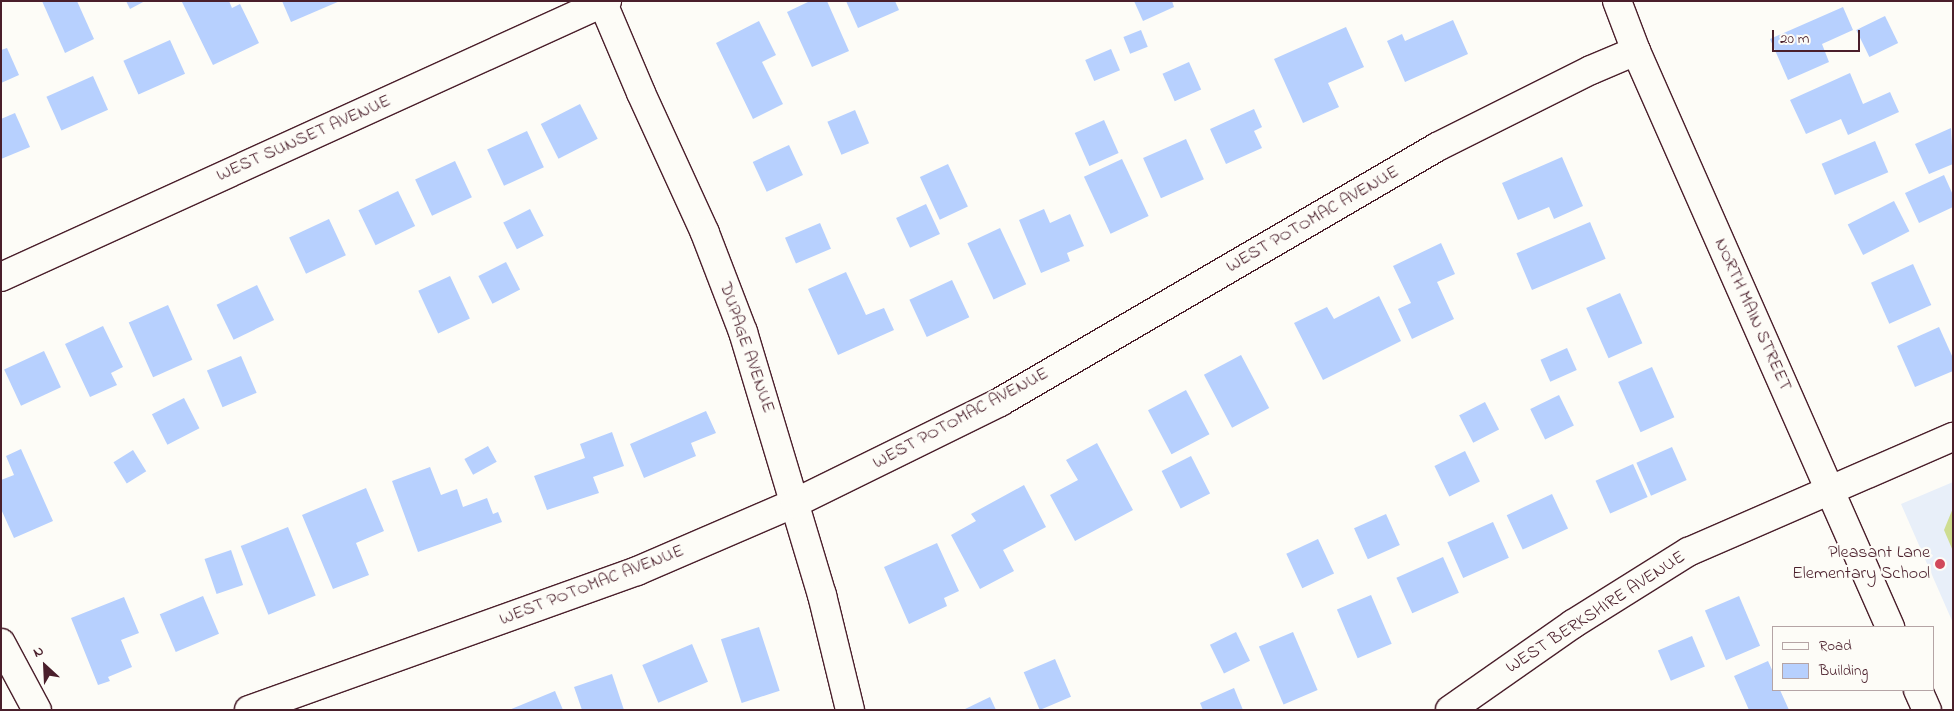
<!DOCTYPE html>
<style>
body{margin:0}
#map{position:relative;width:1954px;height:711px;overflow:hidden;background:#fdfcf7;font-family:"Indie Flower",sans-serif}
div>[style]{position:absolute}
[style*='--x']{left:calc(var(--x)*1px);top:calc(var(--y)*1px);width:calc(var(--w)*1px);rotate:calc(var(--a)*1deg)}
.built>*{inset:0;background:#e8eff9}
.green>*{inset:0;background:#cedd91}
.building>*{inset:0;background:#b7d0fe;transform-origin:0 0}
.roads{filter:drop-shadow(1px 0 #4a1f2b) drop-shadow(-1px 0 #4a1f2b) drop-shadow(0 1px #4a1f2b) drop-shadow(0 -1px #4a1f2b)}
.street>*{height:28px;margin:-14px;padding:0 14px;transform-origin:14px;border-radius:14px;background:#fdfcf7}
.secondary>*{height:28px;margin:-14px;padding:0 14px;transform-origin:14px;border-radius:14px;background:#fdfcf7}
.dots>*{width:14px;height:14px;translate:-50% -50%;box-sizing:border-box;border:2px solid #fdfcf7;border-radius:50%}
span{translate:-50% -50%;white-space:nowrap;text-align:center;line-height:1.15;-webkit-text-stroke:4.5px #fdfcf7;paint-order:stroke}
.street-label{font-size:18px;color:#4a1f2b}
.poi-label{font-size:18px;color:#4a1f2b}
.right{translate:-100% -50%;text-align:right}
.frame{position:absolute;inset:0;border:2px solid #4a1f2b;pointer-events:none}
.legend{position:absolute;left:1772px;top:626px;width:162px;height:65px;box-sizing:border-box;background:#fdfcf7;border:1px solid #b5a4a5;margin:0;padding:6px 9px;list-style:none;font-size:15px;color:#4a1f2b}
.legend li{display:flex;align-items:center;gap:10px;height:25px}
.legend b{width:25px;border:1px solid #b5a4a5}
.north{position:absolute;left:20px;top:641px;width:50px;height:50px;-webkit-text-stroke:4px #fdfcf7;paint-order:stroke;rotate:335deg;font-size:14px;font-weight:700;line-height:20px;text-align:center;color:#4a1f2b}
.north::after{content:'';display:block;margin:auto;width:18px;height:22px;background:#4a1f2b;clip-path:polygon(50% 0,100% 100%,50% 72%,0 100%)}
.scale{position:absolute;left:1772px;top:30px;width:88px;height:22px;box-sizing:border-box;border:2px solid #4a1f2b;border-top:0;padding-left:6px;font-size:15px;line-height:18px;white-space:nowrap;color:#4a1f2b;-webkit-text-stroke:4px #fdfcf7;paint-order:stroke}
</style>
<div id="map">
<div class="built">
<i style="clip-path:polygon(1953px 482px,1953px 623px,1901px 504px)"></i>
</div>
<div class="green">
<i style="clip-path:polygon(1953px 508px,1953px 551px,1944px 530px)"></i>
</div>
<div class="building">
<i style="clip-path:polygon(42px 1px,77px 1px,94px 39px,65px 53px)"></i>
<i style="clip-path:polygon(126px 1px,145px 1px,130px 9px)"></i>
<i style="clip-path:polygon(184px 1px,229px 1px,232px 8px,240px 4px,259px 43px,213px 65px,182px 2px)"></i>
<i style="clip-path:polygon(282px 1px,340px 1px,291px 22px)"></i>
<i style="clip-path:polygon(810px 1px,827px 1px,849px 51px,812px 67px,787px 12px)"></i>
<i style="clip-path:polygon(846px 1px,895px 1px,899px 10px,858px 28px)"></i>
<i style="clip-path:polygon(1134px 1px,1172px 1px,1174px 7px,1143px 21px)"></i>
<i style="clip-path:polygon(1843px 7px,1853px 30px,1822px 44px,1829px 62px,1788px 80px,1770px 39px)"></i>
<i style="left:1885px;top:16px;width:30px;height:32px;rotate:64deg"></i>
<i style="clip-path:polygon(1453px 20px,1468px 54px,1405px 82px,1387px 41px,1402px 34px,1405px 41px)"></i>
<i style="clip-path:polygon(759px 21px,776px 55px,762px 62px,783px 104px,753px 119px,716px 43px)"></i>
<i style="clip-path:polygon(1346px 27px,1364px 67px,1328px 83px,1339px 107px,1303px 123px,1274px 59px)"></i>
<i style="left:1141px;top:30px;width:18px;height:19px;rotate:68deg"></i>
<i style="left:170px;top:40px;width:37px;height:51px;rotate:66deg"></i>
<i style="clip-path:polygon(7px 48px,19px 75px,1px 83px,1px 50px)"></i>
<i style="left:1111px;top:49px;width:23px;height:28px;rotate:67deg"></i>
<i style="left:1189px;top:62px;width:30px;height:29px;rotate:66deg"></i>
<i style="clip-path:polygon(1850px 73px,1863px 104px,1890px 92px,1899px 112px,1848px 135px,1841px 119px,1806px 134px,1790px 100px)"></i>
<i style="left:93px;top:76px;width:37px;height:51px;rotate:66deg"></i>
<i style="left:580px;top:104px;width:39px;height:44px;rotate:63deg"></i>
<i style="clip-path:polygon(1254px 109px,1262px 127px,1254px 131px,1262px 148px,1226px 164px,1210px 129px)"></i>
<i style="left:855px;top:110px;width:36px;height:30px;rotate:67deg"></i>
<i style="clip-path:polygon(15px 113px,30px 147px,1px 159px,1px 119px)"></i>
<i style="left:1104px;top:120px;width:36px;height:32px;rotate:66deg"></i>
<i style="clip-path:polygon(1951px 128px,1953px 164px,1929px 174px,1915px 144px)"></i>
<i style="left:527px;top:131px;width:40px;height:44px;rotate:65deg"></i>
<i style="left:1186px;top:139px;width:44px;height:47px;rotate:66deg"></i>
<i style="left:1875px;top:141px;width:34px;height:58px;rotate:67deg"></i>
<i style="left:789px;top:145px;width:33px;height:40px;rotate:65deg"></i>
<i style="clip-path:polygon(1562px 157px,1583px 206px,1554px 219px,1549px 207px,1518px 220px,1502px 183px)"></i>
<i style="left:1122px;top:159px;width:63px;height:42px;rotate:65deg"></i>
<i style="left:455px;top:161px;width:40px;height:44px;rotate:65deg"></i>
<i style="left:948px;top:164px;width:47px;height:31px;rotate:65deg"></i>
<i style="clip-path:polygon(1944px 175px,1953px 195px,1953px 207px,1919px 223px,1905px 193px)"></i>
<i style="left:398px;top:191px;width:39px;height:44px;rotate:64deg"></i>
<i style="left:1894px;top:201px;width:34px;height:52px;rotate:63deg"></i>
<i style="left:926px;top:204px;width:33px;height:33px;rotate:65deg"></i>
<i style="left:530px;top:209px;width:30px;height:30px;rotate:63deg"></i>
<i style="clip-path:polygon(1044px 209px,1050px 223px,1070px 214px,1084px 246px,1067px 253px,1070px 261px,1041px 273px,1019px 220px)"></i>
<i style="left:329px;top:219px;width:40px;height:44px;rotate:65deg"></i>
<i style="left:1590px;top:222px;width:40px;height:80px;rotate:67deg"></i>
<i style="left:820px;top:223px;width:28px;height:38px;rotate:67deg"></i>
<i style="left:1000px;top:228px;width:62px;height:36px;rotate:65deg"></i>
<i style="clip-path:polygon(1441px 243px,1455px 274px,1437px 282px,1454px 319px,1412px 339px,1398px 309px,1411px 303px,1393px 266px)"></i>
<i style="left:506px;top:262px;width:31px;height:31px;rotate:63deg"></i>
<i style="left:1913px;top:264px;width:45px;height:46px;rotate:66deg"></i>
<i style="clip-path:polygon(846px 272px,866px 315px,884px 308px,894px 330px,838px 355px,808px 289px)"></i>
<i style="left:450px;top:276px;width:47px;height:35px;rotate:65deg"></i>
<i style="left:952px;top:280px;width:41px;height:47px;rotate:65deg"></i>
<i style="left:257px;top:285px;width:39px;height:45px;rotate:64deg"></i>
<i style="left:1620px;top:293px;width:55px;height:37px;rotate:66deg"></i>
<i style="clip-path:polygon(1379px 296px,1401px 341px,1323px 380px,1294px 323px,1327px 307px,1334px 319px)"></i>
<i style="left:168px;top:305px;width:60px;height:43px;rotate:66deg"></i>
<i style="clip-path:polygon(103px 326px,123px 367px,111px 373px,117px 385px,90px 397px,65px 344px)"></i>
<i style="clip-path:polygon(1939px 327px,1953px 358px,1953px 371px,1915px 387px,1897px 346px)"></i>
<i style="left:1567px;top:348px;width:24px;height:29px;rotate:66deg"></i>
<i style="left:44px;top:351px;width:40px;height:44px;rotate:65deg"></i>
<i style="left:1241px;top:355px;width:60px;height:42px;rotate:62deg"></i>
<i style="left:241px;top:356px;width:40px;height:37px;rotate:67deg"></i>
<i style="left:1652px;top:367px;width:55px;height:37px;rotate:66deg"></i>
<i style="left:1186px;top:390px;width:50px;height:43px;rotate:62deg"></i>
<i style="left:1559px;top:395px;width:34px;height:32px;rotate:64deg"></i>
<i style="left:184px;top:398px;width:34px;height:36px;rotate:63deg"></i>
<i style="left:1485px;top:402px;width:31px;height:29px;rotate:63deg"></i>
<i style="clip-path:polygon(706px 411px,716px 433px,691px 443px,696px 456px,644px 478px,630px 444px)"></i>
<i style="clip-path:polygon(612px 432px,624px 466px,593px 477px,599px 493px,547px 510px,534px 476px,585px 458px,580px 444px)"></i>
<i style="clip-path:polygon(1097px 443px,1133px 510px,1075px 541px,1050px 495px,1078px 480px,1066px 460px)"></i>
<i style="left:488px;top:446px;width:18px;height:27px;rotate:61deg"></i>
<i style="left:1672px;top:447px;width:36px;height:39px;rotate:66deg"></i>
<i style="clip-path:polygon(21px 449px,53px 521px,14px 538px,1px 509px,1px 480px,14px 475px,6px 456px)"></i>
<i style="left:133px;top:450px;width:25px;height:23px;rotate:58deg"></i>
<i style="left:1465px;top:451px;width:34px;height:34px;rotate:64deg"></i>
<i style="left:1191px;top:456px;width:42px;height:33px;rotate:63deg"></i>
<i style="left:1633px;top:464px;width:36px;height:41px;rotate:66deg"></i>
<i style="clip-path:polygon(430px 467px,441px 495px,457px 489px,463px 507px,487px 498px,493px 514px,498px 512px,502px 522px,418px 552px,392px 481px)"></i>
<i style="clip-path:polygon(1024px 485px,1046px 527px,1003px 550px,1014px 571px,980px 589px,951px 535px,976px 521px,971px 514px)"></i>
<i style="clip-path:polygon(366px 488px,384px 531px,356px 543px,369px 575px,333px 589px,302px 515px)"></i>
<i style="left:1552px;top:494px;width:38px;height:50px;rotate:65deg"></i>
<i style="left:1386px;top:514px;width:34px;height:35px;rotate:66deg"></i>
<i style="left:1493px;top:522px;width:39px;height:50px;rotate:66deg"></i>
<i style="left:288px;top:527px;width:74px;height:51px;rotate:68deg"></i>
<i style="left:1318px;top:539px;width:38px;height:35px;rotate:65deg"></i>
<i style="clip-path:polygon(937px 543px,959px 591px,944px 598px,947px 606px,909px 624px,884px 567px)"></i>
<i style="left:231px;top:550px;width:37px;height:28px;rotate:71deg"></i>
<i style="left:1443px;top:557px;width:39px;height:51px;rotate:66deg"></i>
<i style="left:1371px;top:595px;width:53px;height:37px;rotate:67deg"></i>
<i style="left:203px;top:596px;width:41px;height:47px;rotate:67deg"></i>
<i style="left:1739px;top:596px;width:54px;height:37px;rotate:67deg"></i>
<i style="clip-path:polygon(124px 597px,139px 633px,121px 640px,132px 667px,108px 677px,110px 681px,98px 685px,71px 618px)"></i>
<i style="left:759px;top:627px;width:67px;height:40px;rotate:72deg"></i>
<i style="left:1236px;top:632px;width:32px;height:29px;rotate:64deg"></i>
<i style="left:1293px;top:632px;width:63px;height:37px;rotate:67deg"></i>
<i style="left:1692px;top:636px;width:33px;height:37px;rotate:67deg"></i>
<i style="left:692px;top:644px;width:41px;height:54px;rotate:67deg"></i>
<i style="left:1055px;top:659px;width:41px;height:34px;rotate:67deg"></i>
<i style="clip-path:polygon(1768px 661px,1773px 672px,1773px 690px,1780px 690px,1789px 710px,1749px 710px,1734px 676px)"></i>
<i style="clip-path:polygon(612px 674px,624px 710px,582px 710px,574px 687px)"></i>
<i style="clip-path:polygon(1234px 688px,1243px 710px,1203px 710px,1200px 703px)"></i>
<i style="clip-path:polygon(555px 691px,563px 710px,509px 710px)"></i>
<i style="clip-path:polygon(990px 697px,996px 710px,963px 710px)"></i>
</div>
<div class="roads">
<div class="street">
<i style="--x:602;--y:1;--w:100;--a:67"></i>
<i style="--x:641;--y:93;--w:154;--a:65.4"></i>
<i style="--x:705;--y:233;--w:106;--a:69"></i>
<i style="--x:743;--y:332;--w:275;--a:73.3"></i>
<i style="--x:822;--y:595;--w:118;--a:76.3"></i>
<i style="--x:1;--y:277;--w:666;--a:-24.49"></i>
<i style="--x:1;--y:643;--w:76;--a:61.8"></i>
<i style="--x:249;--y:710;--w:412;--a:-19.7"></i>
<i style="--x:637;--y:571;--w:172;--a:-23.3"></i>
<i style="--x:795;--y:503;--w:229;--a:-26.2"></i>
<i style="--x:1000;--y:402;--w:506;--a:-30.26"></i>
<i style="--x:1437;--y:147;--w:172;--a:-26.6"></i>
<i style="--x:1591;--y:70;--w:49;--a:-22.9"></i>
<i style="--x:1450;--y:710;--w:150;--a:-35"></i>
<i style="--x:1573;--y:624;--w:136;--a:-32.1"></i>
<i style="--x:1688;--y:552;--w:289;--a:-23.5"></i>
</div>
<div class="secondary">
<i style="--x:1617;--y:1;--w:53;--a:69.2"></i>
<i style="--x:1636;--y:51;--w:630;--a:66.2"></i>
<i style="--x:1918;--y:690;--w:22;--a:66"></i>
</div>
</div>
<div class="dots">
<i style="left:1940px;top:564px;background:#d1495b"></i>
</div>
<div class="street-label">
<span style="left:304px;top:139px;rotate:-24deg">WEST SUNSET AVENUE</span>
<span style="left:1313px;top:220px;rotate:-30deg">WEST POTOMAC AVENUE</span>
<span style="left:1752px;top:315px;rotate:66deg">NORTH MAIN STREET</span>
<span style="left:746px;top:348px;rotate:71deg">DUPAGE AVENUE</span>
<span style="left:961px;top:419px;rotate:-28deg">WEST POTOMAC AVENUE</span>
<span style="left:592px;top:586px;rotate:-21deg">WEST POTOMAC AVENUE</span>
<span style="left:1596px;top:613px;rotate:-33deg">WEST BERKSHIRE AVENUE</span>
</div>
<div class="poi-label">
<span class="right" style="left:1930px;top:564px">Pleasant Lane<br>Elementary School</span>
</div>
<div class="frame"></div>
<ul class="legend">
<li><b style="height:6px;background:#fdfcf7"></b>Road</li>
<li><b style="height:14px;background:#b7d0fe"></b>Building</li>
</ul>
<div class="north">N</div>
<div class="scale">20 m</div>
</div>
